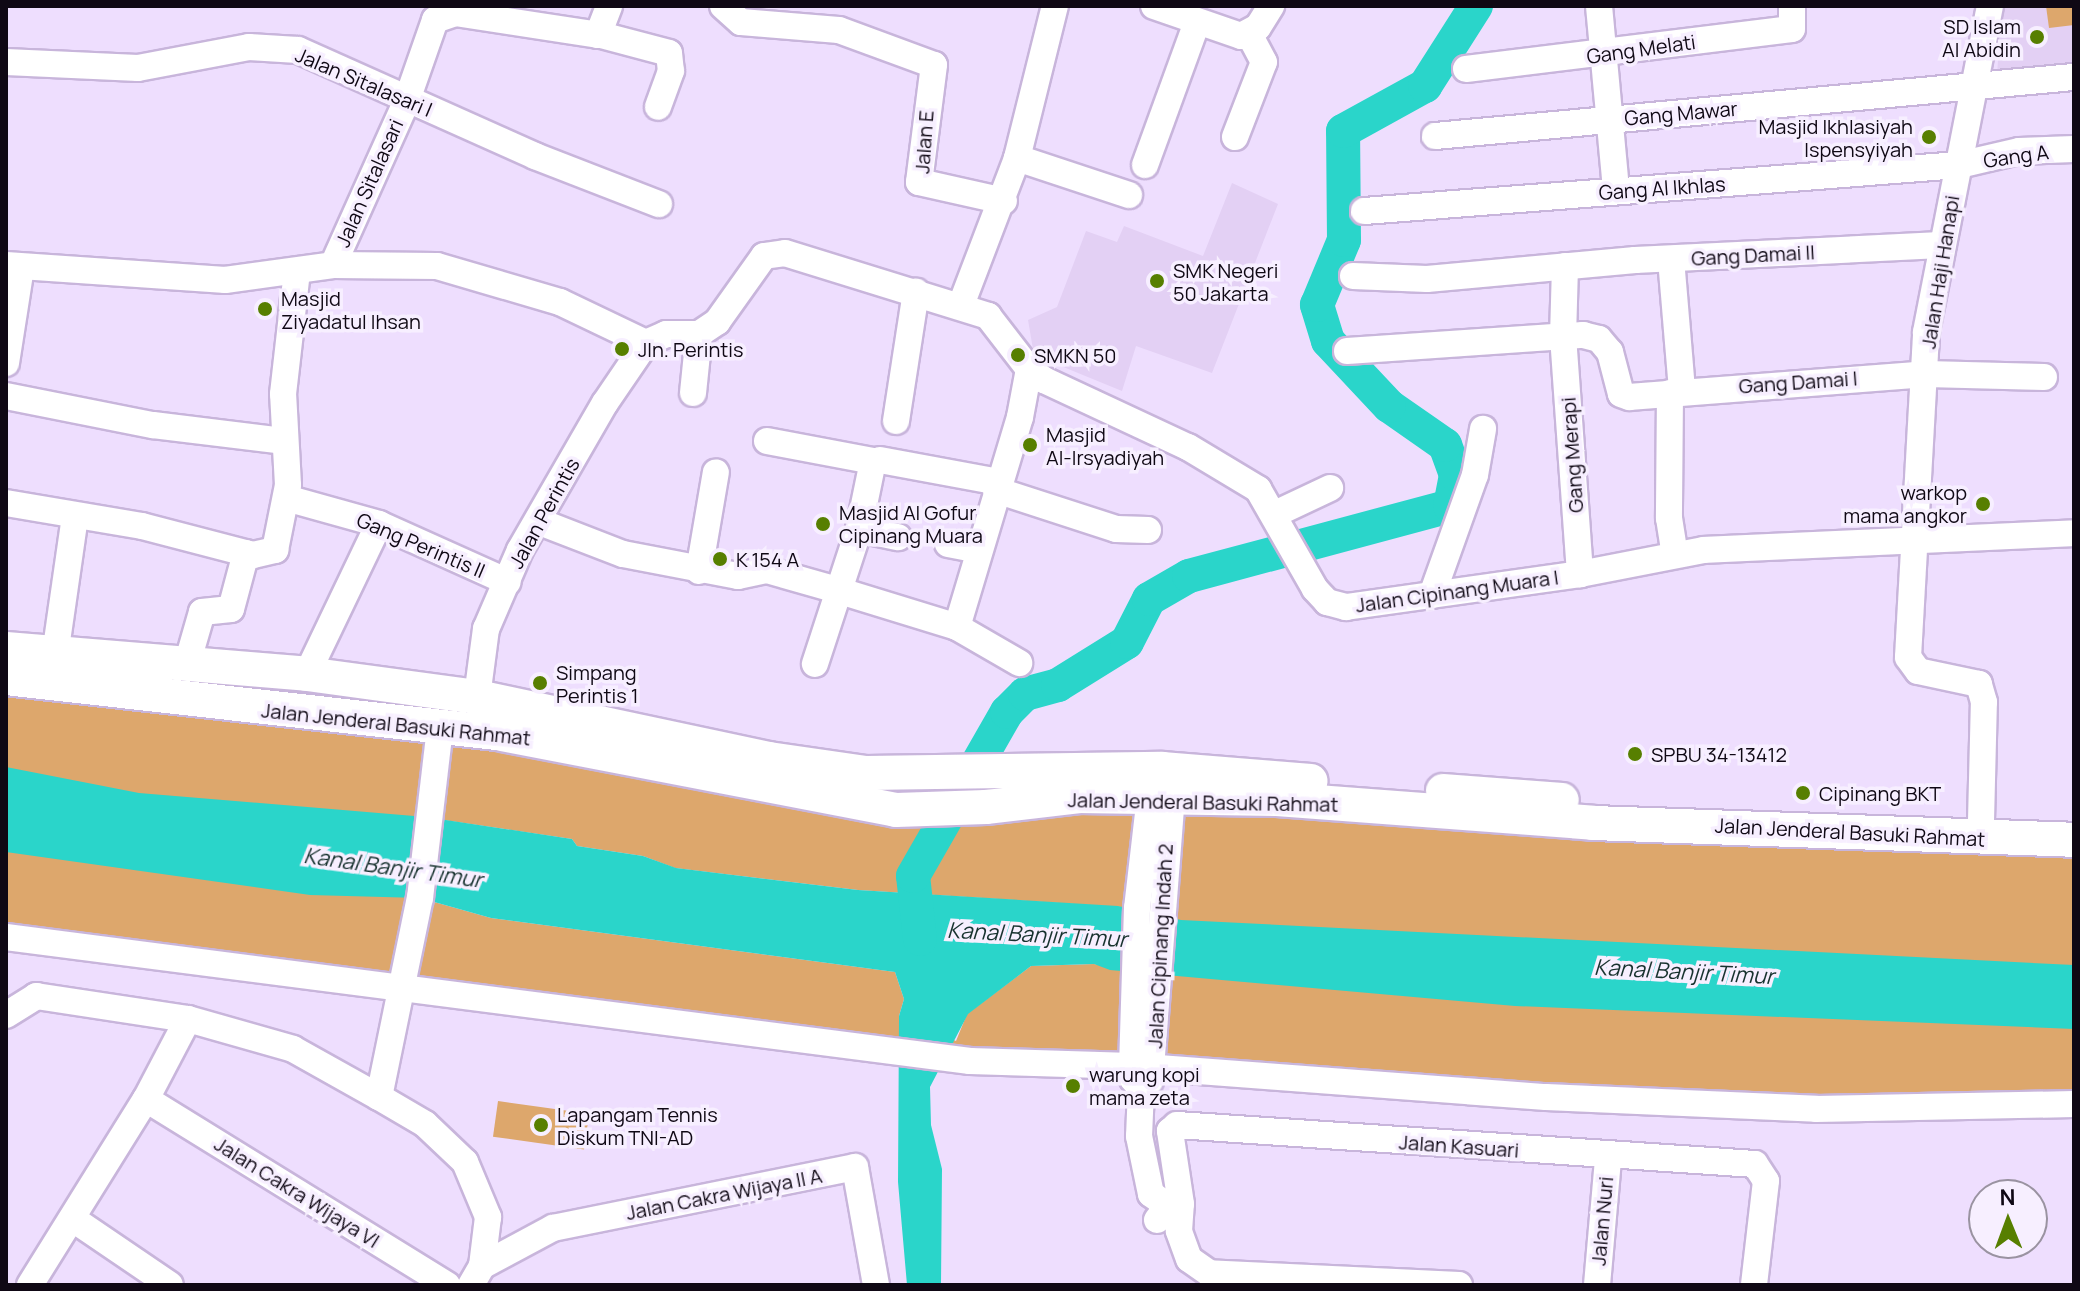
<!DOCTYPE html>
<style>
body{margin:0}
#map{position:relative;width:2080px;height:1291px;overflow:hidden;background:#eedefe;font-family:Manrope,sans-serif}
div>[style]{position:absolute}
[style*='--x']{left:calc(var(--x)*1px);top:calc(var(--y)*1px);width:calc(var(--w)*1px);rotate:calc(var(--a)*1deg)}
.built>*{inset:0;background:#e3d0f4}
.green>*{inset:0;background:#dda76c;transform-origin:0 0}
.water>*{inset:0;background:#2ad5ca}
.river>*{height:34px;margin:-17px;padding:0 17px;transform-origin:17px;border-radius:17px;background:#2ad5ca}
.roads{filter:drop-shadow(2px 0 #c8b5db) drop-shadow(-2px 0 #c8b5db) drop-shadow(0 2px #c8b5db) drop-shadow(0 -2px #c8b5db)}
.minor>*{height:26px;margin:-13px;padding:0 13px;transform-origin:13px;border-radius:13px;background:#fff}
.major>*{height:34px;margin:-17px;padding:0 17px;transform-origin:17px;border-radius:17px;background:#fff}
.dots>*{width:22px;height:22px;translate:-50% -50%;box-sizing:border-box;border:4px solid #f7efff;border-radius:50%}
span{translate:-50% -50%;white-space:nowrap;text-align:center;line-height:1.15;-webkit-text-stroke:7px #f7efff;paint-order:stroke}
.poi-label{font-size:20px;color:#0f0814}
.right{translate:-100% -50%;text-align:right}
.left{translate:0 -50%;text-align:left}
.street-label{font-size:20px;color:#0f0814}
.water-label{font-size:22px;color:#18322f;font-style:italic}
.frame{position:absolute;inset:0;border:8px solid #0f0814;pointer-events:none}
.north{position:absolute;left:1968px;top:1179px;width:80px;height:80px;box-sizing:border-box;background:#f7efff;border:2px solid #9a93a1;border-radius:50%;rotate:359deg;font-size:22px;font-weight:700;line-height:32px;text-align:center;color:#0f0814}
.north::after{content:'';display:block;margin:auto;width:28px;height:36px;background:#577f00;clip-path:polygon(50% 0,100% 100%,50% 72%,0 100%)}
</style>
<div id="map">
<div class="built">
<i style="clip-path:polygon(2001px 6px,2074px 6px,2074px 68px,1997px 77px)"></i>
<i style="clip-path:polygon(1232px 183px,1278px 204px,1212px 373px,1136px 346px,1122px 391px,1034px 355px,1028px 320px,1057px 307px,1086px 231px,1117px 242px,1124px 226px,1203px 256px)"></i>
</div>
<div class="green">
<i style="clip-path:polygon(2046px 6px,2074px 6px,2074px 25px,2049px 28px)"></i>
<i style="clip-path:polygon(6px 678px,803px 794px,1150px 796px,1137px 908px,858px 890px,675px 868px,643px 856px,577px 846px,572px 839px,430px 818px,420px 898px,491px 918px,895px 972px,904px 999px,899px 1016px,956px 1041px,967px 1014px,1031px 966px,1094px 964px,1134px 972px,1132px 1066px,970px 1061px,6px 932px)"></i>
<i style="clip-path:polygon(1172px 798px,2074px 840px,2074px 1104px,1816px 1109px,1153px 1068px)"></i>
<i style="left:498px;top:1101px;width:92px;height:36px;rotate:8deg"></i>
</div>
<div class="water">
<i style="clip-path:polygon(6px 767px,139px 793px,426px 817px,572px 839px,577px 846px,643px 856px,676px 868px,858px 890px,1118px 906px,1181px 920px,2074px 965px,2074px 1029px,1515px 1006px,1110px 970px,1094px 964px,1031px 966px,968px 1014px,930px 1087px,931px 1125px,942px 1169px,941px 1285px,907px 1285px,898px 1182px,899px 1016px,904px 999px,895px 972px,491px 918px,420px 898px,310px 895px,6px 852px)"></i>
</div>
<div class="river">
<i style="--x:920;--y:939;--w:63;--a:-96.3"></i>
<i style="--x:913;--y:876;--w:189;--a:-60.2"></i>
<i style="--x:1007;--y:712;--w:25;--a:-45"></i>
<i style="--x:1025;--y:694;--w:34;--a:-15"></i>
<i style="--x:1058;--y:685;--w:81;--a:-31.9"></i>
<i style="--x:1127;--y:642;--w:48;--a:-62.9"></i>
<i style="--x:1149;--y:599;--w:46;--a:-29.9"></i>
<i style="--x:1189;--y:576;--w:270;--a:-15"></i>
<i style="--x:1450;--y:506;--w:32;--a:-79"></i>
<i style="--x:1456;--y:475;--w:32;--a:-110"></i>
<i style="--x:1445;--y:445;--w:68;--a:-145.1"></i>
<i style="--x:1389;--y:406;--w:89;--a:-133.2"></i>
<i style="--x:1328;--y:341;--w:38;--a:-107"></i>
<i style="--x:1317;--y:305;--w:70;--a:-67.4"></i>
<i style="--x:1344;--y:240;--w:109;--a:-90.5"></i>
<i style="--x:1343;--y:131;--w:94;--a:-28.8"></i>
<i style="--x:1425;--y:86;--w:95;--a:-57.5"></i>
</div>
<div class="roads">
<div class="minor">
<i style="--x:723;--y:6;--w:24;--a:42"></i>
<i style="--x:741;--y:22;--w:98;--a:4.7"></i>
<i style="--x:839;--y:30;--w:101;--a:20.2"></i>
<i style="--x:934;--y:65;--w:118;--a:97.3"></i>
<i style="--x:919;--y:182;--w:87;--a:12.6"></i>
<i style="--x:1154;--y:6;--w:92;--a:19"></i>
<i style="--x:1241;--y:36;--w:19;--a:-28"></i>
<i style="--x:1258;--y:27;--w:25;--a:-58"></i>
<i style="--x:1599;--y:6;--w:186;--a:84.7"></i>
<i style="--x:601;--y:35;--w:70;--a:14.8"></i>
<i style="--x:669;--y:53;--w:18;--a:84"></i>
<i style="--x:671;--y:71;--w:38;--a:110"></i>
<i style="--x:6;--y:62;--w:132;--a:2.6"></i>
<i style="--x:138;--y:68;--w:113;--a:-10.7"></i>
<i style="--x:249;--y:47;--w:49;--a:3.5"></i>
<i style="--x:298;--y:50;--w:260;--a:24.1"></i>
<i style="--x:535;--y:156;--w:133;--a:21.2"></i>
<i style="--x:1466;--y:69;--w:328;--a:-7"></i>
<i style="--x:1792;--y:29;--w:23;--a:-90"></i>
<i style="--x:1435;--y:136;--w:642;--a:-5.28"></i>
<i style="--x:1235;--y:137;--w:80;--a:-68.9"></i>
<i style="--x:1264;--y:62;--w:32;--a:-118"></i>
<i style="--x:1017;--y:158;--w:118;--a:18.3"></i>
<i style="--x:1145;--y:165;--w:152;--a:-70"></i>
<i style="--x:1364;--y:211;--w:597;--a:-4.42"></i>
<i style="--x:1959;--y:165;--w:62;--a:-13.1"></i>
<i style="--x:2019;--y:151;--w:55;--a:-2.1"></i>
<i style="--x:1671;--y:259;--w:132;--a:85.2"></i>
<i style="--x:6;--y:265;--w:220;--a:3.9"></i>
<i style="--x:225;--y:280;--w:109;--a:-7.9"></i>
<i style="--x:333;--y:265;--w:104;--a:0.6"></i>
<i style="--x:437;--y:266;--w:128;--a:16.3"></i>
<i style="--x:560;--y:302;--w:95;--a:25.5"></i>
<i style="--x:646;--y:343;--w:22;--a:-24"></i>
<i style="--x:666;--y:334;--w:33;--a:0"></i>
<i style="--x:699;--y:334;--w:22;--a:-34"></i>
<i style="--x:717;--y:322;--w:81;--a:-54.5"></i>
<i style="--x:764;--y:256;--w:21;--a:-8"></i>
<i style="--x:785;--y:253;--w:213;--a:17.2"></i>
<i style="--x:988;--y:316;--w:67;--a:52.3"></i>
<i style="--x:1029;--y:369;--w:19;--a:36"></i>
<i style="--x:1044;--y:380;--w:159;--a:25"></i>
<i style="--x:1188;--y:447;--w:82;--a:31"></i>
<i style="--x:1258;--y:489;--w:115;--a:60.3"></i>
<i style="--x:1315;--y:589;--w:18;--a:47"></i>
<i style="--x:1327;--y:602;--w:20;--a:15"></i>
<i style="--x:1346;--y:607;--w:236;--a:-8"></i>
<i style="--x:1580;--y:574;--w:126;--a:-11"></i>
<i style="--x:1704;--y:550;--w:370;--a:-2.6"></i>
<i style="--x:333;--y:265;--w:181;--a:-65.8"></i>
<i style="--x:407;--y:100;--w:85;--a:-70.7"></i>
<i style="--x:435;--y:20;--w:21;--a:-19"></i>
<i style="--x:455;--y:13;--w:145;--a:8.7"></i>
<i style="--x:598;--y:35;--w:31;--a:-69"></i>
<i style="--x:1565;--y:266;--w:70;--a:91.6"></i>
<i style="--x:1563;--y:336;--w:239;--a:85.9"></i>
<i style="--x:1353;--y:276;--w:74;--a:2.3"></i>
<i style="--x:1427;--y:279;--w:209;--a:-5.2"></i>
<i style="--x:1635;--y:260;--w:306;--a:-2.8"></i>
<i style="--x:961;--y:305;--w:157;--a:-69.1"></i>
<i style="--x:1017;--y:158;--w:157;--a:-76"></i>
<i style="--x:1347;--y:351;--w:237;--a:-3.9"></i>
<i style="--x:1583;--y:335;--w:16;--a:14"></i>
<i style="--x:1599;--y:339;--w:17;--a:50"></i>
<i style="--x:1610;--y:352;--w:43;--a:75.3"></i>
<i style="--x:1621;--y:394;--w:9;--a:21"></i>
<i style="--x:1629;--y:397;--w:298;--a:-4.4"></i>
<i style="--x:1926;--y:374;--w:118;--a:1.5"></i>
<i style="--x:6;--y:363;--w:97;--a:-81.1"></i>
<i style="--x:693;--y:393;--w:59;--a:-84.2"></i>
<i style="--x:1670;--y:393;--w:125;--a:90.5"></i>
<i style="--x:1669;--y:518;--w:37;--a:81"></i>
<i style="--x:6;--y:396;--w:150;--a:11.2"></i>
<i style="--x:153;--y:425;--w:131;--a:7"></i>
<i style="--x:896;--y:421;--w:131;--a:-81.2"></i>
<i style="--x:767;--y:441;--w:108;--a:10.7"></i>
<i style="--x:873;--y:461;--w:69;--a:101.6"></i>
<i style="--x:859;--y:529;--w:142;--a:108.1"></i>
<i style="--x:880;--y:460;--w:121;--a:10.5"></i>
<i style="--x:996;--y:490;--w:126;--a:18"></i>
<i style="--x:1116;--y:529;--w:32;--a:2"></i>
<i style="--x:286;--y:498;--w:97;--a:15.6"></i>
<i style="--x:379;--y:524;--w:141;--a:24.2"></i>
<i style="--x:6;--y:503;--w:138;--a:9.6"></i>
<i style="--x:142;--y:526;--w:115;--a:14.6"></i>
<i style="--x:253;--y:555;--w:23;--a:-13"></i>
<i style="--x:275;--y:550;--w:66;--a:-78.7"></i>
<i style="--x:288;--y:485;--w:91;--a:-93.1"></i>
<i style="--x:283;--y:394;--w:124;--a:-83.5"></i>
<i style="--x:1275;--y:514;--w:61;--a:-25.3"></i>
<i style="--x:540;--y:522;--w:89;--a:21.1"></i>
<i style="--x:623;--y:554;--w:117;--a:10.8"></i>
<i style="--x:738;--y:576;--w:30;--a:-12"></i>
<i style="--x:767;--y:570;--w:73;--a:15.9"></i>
<i style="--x:837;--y:590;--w:126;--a:17.1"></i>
<i style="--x:957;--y:627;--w:72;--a:30.1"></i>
<i style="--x:859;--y:529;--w:40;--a:12"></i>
<i style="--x:948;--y:544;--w:32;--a:11"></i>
<i style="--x:699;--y:571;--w:100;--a:-80.3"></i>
<i style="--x:1432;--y:595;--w:127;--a:-70.3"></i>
<i style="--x:1475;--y:475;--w:47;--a:-80.1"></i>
<i style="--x:957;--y:627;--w:219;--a:-73.3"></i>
<i style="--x:1020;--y:417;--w:49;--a:-79.4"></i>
<i style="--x:55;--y:655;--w:139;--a:-81.8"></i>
<i style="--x:187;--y:664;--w:54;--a:-73.9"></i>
<i style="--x:202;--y:612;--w:29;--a:-6"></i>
<i style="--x:231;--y:609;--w:58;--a:-75"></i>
<i style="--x:307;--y:674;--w:166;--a:-64.4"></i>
<i style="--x:477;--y:697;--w:69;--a:-82.5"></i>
<i style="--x:486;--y:629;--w:86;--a:-66.7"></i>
<i style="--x:520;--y:550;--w:170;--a:-60"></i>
<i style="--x:605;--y:403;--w:73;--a:-55.7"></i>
<i style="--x:1150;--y:796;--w:113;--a:96.6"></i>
<i style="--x:1137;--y:908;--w:158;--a:91.8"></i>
<i style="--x:1132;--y:1066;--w:13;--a:86"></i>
<i style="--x:1133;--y:1079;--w:13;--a:51"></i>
<i style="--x:1141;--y:1089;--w:47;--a:92.4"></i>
<i style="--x:1139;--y:1136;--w:59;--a:78.3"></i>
<i style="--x:1151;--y:1194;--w:12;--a:35"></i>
<i style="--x:1161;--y:1201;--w:11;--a:80"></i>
<i style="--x:1163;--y:1212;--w:10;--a:127"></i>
<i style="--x:1981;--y:821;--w:119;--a:-88.6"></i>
<i style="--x:1984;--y:702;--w:19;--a:-106"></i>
<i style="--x:1979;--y:684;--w:62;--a:-168"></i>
<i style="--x:1918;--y:671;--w:17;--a:-126"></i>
<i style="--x:1908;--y:657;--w:325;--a:-86.8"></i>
<i style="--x:1926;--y:332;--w:332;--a:-78.9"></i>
<i style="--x:6;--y:937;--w:972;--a:7.33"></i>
<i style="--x:970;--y:1061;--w:162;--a:1.8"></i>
<i style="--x:1132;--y:1066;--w:415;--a:4.3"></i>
<i style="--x:1546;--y:1097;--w:270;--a:2.5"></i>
<i style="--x:1816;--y:1109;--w:258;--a:-1.1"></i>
<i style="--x:6;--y:1015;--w:36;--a:-32"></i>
<i style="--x:36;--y:996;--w:154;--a:8.6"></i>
<i style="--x:188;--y:1019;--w:109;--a:15.9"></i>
<i style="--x:293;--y:1049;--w:98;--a:29.2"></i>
<i style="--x:379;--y:1097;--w:53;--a:30.4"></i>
<i style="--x:425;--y:1124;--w:55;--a:43.5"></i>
<i style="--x:465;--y:1162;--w:60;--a:67.3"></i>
<i style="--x:488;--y:1217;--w:49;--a:97"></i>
<i style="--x:482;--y:1266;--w:22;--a:120"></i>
<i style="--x:1150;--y:1081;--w:284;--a:-85.6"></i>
<i style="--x:379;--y:1097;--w:203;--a:-78.4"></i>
<i style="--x:420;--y:898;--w:172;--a:-83.3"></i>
<i style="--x:146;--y:1099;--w:354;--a:31.7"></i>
<i style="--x:73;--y:1219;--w:117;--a:34.2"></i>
<i style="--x:482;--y:1266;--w:81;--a:-28.2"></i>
<i style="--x:553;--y:1228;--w:308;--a:-11.4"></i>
<i style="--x:855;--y:1167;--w:120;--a:79.9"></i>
<i style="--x:30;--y:1285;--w:219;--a:-58.1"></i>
<i style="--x:146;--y:1099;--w:90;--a:-62.3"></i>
<i style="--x:1459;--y:1285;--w:250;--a:-177.3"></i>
<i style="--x:1209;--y:1273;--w:24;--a:-145"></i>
<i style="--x:1189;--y:1259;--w:30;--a:-110"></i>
<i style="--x:1179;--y:1231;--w:27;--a:-86"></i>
<i style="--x:1181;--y:1204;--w:74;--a:-98.6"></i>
<i style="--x:1170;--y:1131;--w:9;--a:-41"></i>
<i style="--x:1177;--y:1125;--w:579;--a:3.86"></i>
<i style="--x:1755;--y:1164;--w:20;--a:57"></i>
<i style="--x:1766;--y:1181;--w:105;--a:96.6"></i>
<i style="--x:1597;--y:1285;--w:127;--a:-85"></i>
</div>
<div class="major">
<i style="--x:6;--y:649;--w:302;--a:4.7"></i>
<i style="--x:307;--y:674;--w:172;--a:7.7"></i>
<i style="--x:477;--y:697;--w:299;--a:12"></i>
<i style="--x:769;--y:759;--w:98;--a:8.2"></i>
<i style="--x:866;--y:773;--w:296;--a:-0.8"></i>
<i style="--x:1162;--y:769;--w:149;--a:4.6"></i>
<i style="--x:6;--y:678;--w:499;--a:6.4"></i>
<i style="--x:502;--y:734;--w:401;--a:10.9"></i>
<i style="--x:896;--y:810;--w:90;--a:-1.9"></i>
<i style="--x:986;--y:807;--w:94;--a:-6.7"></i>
<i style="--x:1079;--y:796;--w:198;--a:0.9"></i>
<i style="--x:1277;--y:799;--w:317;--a:4.3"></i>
<i style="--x:1593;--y:823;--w:481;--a:2"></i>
<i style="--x:1443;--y:791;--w:119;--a:4.3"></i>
</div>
</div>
<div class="dots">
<i style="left:2037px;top:37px;background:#577f00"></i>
<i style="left:1929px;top:137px;background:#577f00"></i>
<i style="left:1157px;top:281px;background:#577f00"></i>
<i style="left:265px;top:309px;background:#577f00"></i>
<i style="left:622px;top:349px;background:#577f00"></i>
<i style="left:1018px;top:355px;background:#577f00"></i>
<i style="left:1030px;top:445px;background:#577f00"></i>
<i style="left:1983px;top:504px;background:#577f00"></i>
<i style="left:823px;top:524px;background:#577f00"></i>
<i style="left:720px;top:559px;background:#577f00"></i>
<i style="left:540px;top:683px;background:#577f00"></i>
<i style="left:1635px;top:754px;background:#577f00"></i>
<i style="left:1803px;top:793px;background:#577f00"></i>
<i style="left:1073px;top:1086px;background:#577f00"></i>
<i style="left:541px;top:1125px;background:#577f00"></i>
</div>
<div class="poi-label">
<span class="right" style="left:2021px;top:38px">SD Islam<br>Al Abidin</span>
<span class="right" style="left:1913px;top:138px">Masjid Ikhlasiyah<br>Ispensyiyah</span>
<span class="left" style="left:1173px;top:282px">SMK Negeri<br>50 Jakarta</span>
<span class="left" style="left:281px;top:310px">Masjid<br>Ziyadatul Ihsan</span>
<span class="left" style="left:638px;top:349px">Jln. Perintis</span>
<span class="left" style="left:1034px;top:355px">SMKN 50</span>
<span class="left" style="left:1046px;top:446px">Masjid<br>Al-Irsyadiyah</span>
<span class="right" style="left:1967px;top:504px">warkop<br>mama angkor</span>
<span class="left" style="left:839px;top:524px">Masjid Al Gofur<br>Cipinang Muara</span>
<span class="left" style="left:736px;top:559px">K 154 A</span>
<span class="left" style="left:556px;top:684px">Simpang<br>Perintis 1</span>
<span class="left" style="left:1651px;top:754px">SPBU 34-13412</span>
<span class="left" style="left:1819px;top:793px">Cipinang BKT</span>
<span class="left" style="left:1089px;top:1086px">warung kopi<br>mama zeta</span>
<span class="left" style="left:557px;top:1126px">Lapangam Tennis<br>Diskum TNI-AD</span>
</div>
<div class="street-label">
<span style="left:1641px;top:49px;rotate:-8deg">Gang Melati</span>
<span style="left:364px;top:82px;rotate:23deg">Jalan Sitalasari I</span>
<span style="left:1681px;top:113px;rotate:-5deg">Gang Mawar</span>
<span style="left:924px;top:142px;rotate:-86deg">Jalan E</span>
<span style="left:2016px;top:156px;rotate:-8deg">Gang A</span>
<span style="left:369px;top:183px;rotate:-66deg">Jalan Sitalasari</span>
<span style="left:1662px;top:188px;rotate:-4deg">Gang Al Ikhlas</span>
<span style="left:1753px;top:255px;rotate:-3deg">Gang Damai II</span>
<span style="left:1940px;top:272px;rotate:-81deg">Jalan Haji Hanapi</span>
<span style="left:1798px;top:382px;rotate:-4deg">Gang Damai I</span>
<span style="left:1572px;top:455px;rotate:-94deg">Gang Merapi</span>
<span style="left:544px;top:513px;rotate:-61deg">Jalan Perintis</span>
<span style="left:421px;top:545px;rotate:23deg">Gang Perintis II</span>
<span style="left:1457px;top:591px;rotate:-8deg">Jalan Cipinang Muara I</span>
<span style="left:396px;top:724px;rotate:6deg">Jalan Jenderal Basuki Rahmat</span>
<span style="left:1203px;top:802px;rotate:1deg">Jalan Jenderal Basuki Rahmat</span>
<span style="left:1850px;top:832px;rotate:3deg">Jalan Jenderal Basuki Rahmat</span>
<span style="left:1160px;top:946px;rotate:-87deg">Jalan Cipinang Indah 2</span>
<span style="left:1459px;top:1146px;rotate:4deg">Jalan Kasuari</span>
<span style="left:297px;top:1192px;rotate:32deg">Jalan Cakra Wijaya VI</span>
<span style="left:724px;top:1194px;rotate:-11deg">Jalan Cakra Wijaya II A</span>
<span style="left:1602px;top:1221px;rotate:-85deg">Jalan Nuri</span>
</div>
<div class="water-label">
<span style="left:393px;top:868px;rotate:8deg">Kanal Banjir Timur</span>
<span style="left:1037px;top:935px;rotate:3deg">Kanal Banjir Timur</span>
<span style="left:1684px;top:972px;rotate:3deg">Kanal Banjir Timur</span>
</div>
<div class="frame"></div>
<div class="north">N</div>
</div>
